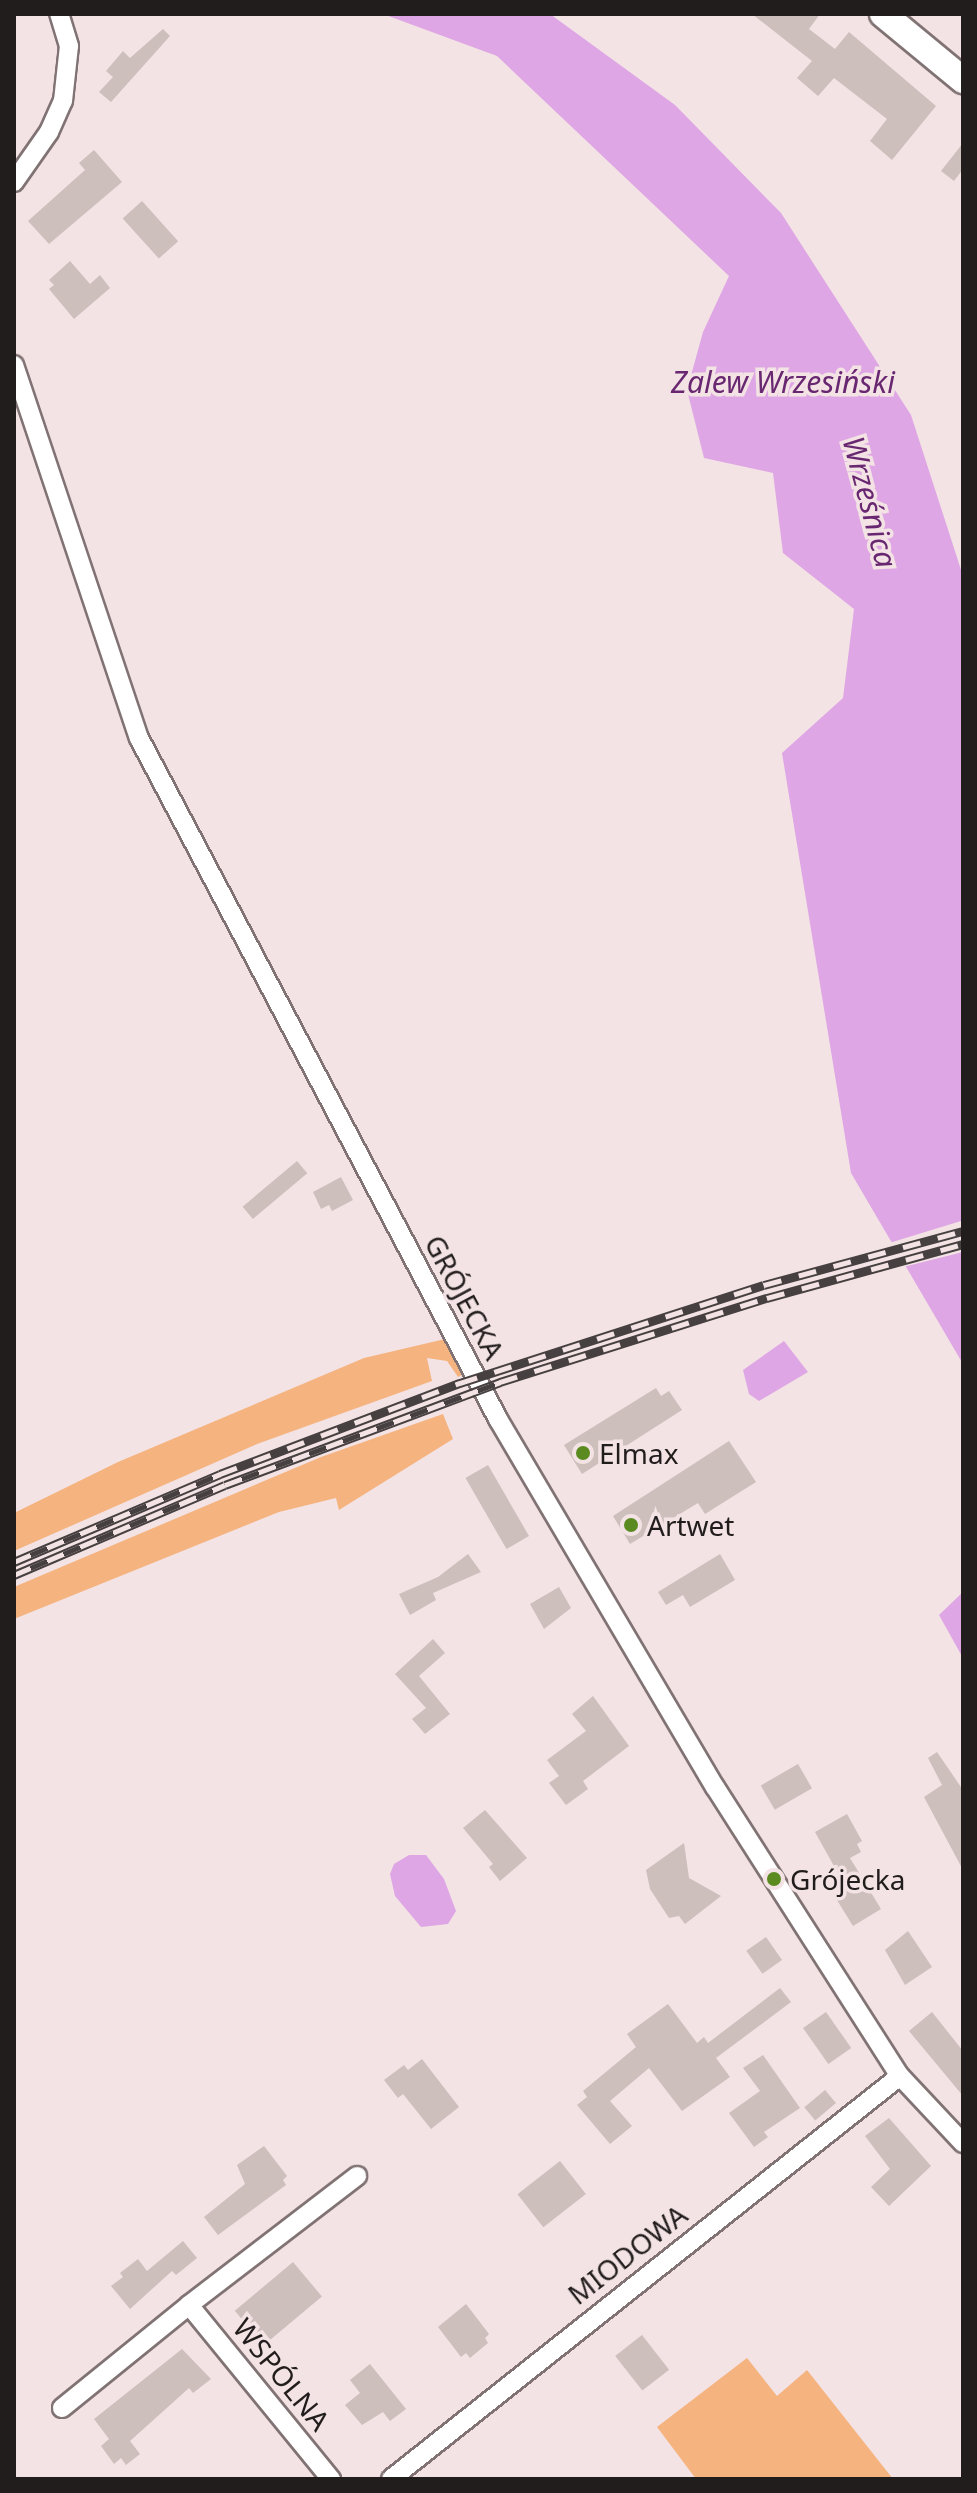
<!DOCTYPE html>
<meta charset="utf-8">
<style>
body{margin:0}
#map{position:relative;width:977px;height:2493px;overflow:hidden;background:#f3e3e5;font-family:"Noto Sans",sans-serif}
div>[style]{position:absolute}
[style*='--x']{left:calc(var(--x)*1px);top:calc(var(--y)*1px);width:calc(var(--w)*1px);rotate:calc(var(--a)*1deg)}
.green>*{inset:0;background:#f5b37f}
.water>*{inset:0;background:#dea6e4}
.pier>*{inset:0;background:#f3e3e5}
.building>*{inset:0;background:#cdbfbb;transform-origin:0 0}
.roads{filter:drop-shadow(2px 0 #817374) drop-shadow(-2px 0 #817374) drop-shadow(0 2px #817374) drop-shadow(0 -2px #817374)}
.street>*{height:18px;margin:-9px;padding:0 9px;transform-origin:9px;border-radius:9px;background:#fff}
.secondary>*{height:26px;margin:-13px;padding:0 13px;transform-origin:13px;border-radius:13px;background:#fff}
.rail>*{height:9px;margin-top:-4.5px;transform-origin:0;background:repeating-linear-gradient(90deg,#f3e3e5 0 18px,#474040 0 36px);box-sizing:border-box;border-block:2px solid #474040}
.dots>*{width:22px;height:22px;translate:-50% -50%;box-sizing:border-box;border:4px solid #f3e3e5;border-radius:50%}
span{translate:-50% -50%;white-space:nowrap;text-align:center;line-height:1.15;-webkit-text-stroke:7px #f3e3e5;paint-order:stroke}
.street-label{font-size:28px;color:#221d1d}
.poi-label{font-size:28px;color:#221d1d}
.left{translate:0 -50%;text-align:left}
.water-label{font-size:30px;color:#682770;font-style:italic}
.frame{position:absolute;inset:0;border:16px solid #221d1d;pointer-events:none}
</style>
<div id="map">
<div class="green">
<i style="clip-path:polygon(445px 1339px,464px 1374px,458px 1377px,447px 1361px,427px 1358px,432px 1381px,257px 1444px,14px 1551px,14px 1513px,118px 1462px,364px 1358px)"></i>
<i style="clip-path:polygon(443px 1414px,453px 1439px,339px 1510px,336px 1498px,279px 1512px,14px 1619px,14px 1587px,321px 1457px)"></i>
<i style="clip-path:polygon(747px 2358px,777px 2396px,807px 2370px,893px 2479px,696px 2479px,657px 2427px)"></i>
</div>
<div class="water">
<i style="clip-path:polygon(383px 14px,550px 14px,675px 105px,781px 213px,911px 415px,963px 576px,963px 1364px,851px 1173px,782px 753px,843px 698px,854px 609px,783px 553px,773px 473px,704px 458px,687px 390px,703px 332px,729px 276px,497px 56px)"></i>
<i style="clip-path:polygon(784px 1341px,808px 1372px,759px 1401px,749px 1394px,743px 1370px)"></i>
<i style="clip-path:polygon(963px 1592px,963px 1658px,939px 1615px)"></i>
<i style="clip-path:polygon(409px 1855px,426px 1855px,444px 1879px,456px 1911px,448px 1924px,421px 1927px,395px 1896px,390px 1874px,394px 1864px)"></i>
</div>
<div class="pier">
<i style="clip-path:polygon(961px 1221px,963px 1252px,899px 1268px,886px 1244px)"></i>
</div>
<div class="building">
<i style="clip-path:polygon(752px 14px,820px 14px,809px 29px,835px 49px,849px 32px,936px 106px,892px 160px,870px 141px,887px 119px,834px 78px,818px 96px,797px 78px,812px 61px)"></i>
<i style="clip-path:polygon(163px 29px,170px 36px,111px 102px,99px 92px,113px 77px,106px 71px,123px 51px,130px 58px)"></i>
<i style="clip-path:polygon(963px 143px,963px 169px,954px 181px,941px 171px)"></i>
<i style="clip-path:polygon(94px 150px,122px 182px,49px 244px,28px 221px,85px 170px,79px 163px)"></i>
<i style="left:142px;top:201px;width:54px;height:26px;rotate:48deg"></i>
<i style="clip-path:polygon(70px 261px,90px 284px,100px 275px,110px 288px,74px 319px,49px 289px,54px 285px,49px 280px)"></i>
<i style="left:297px;top:1161px;width:16px;height:71px;rotate:50deg"></i>
<i style="clip-path:polygon(341px 1177px,353px 1200px,332px 1211px,329px 1205px,321px 1209px,313px 1192px)"></i>
<i style="clip-path:polygon(656px 1388px,661px 1396px,669px 1391px,682px 1410px,582px 1474px,564px 1445px)"></i>
<i style="clip-path:polygon(729px 1441px,756px 1482px,705px 1514px,698px 1503px,630px 1544px,613px 1516px)"></i>
<i style="left:488px;top:1465px;width:82px;height:26px;rotate:60deg"></i>
<i style="clip-path:polygon(468px 1554px,481px 1572px,433px 1593px,436px 1600px,410px 1615px,399px 1594px,438px 1577px)"></i>
<i style="clip-path:polygon(720px 1554px,735px 1580px,690px 1607px,683px 1595px,666px 1605px,658px 1592px)"></i>
<i style="clip-path:polygon(559px 1587px,571px 1608px,544px 1629px,530px 1604px)"></i>
<i style="clip-path:polygon(433px 1639px,445px 1653px,419px 1676px,450px 1714px,425px 1734px,412px 1719px,426px 1708px,395px 1674px)"></i>
<i style="clip-path:polygon(593px 1696px,629px 1746px,583px 1781px,588px 1789px,566px 1805px,549px 1783px,559px 1776px,547px 1760px,586px 1731px,572px 1714px)"></i>
<i style="clip-path:polygon(937px 1752px,963px 1790px,963px 1870px,924px 1797px,942px 1785px,928px 1758px)"></i>
<i style="left:798px;top:1764px;width:28px;height:43px;rotate:60deg"></i>
<i style="clip-path:polygon(485px 1810px,527px 1858px,500px 1881px,489px 1867px,493px 1864px,463px 1828px)"></i>
<i style="clip-path:polygon(847px 1814px,862px 1841px,857px 1844px,861px 1852px,850px 1858px,881px 1909px,853px 1926px,832px 1892px,844px 1884px,815px 1832px)"></i>
<i style="clip-path:polygon(684px 1843px,689px 1878px,721px 1896px,685px 1924px,679px 1916px,669px 1918px,650px 1889px,646px 1870px)"></i>
<i style="clip-path:polygon(908px 1931px,932px 1967px,905px 1985px,885px 1950px)"></i>
<i style="left:766px;top:1937px;width:28px;height:24px;rotate:55deg"></i>
<i style="clip-path:polygon(780px 1988px,791px 2002px,716px 2058px,730px 2077px,682px 2111px,649px 2068px,610px 2101px,632px 2126px,610px 2144px,577px 2105px,587px 2097px,583px 2091px,636px 2047px,627px 2034px,668px 2004px,697px 2043px,704px 2037px,708px 2043px)"></i>
<i style="left:826px;top:2012px;width:44px;height:28px;rotate:55deg"></i>
<i style="clip-path:polygon(932px 2012px,963px 2051px,963px 2096px,909px 2031px)"></i>
<i style="clip-path:polygon(763px 2055px,800px 2108px,764px 2132px,768px 2137px,754px 2147px,729px 2113px,760px 2091px,743px 2068px)"></i>
<i style="clip-path:polygon(422px 2059px,459px 2107px,431px 2129px,403px 2094px,398px 2098px,384px 2080px,404px 2065px,408px 2070px)"></i>
<i style="left:825px;top:2090px;width:17px;height:27px;rotate:50deg"></i>
<i style="clip-path:polygon(889px 2118px,931px 2166px,889px 2206px,871px 2187px,890px 2169px,865px 2136px)"></i>
<i style="clip-path:polygon(264px 2146px,287px 2176px,283px 2180px,286px 2185px,218px 2235px,204px 2217px,245px 2184px,237px 2165px)"></i>
<i style="left:560px;top:2161px;width:42px;height:54px;rotate:52deg"></i>
<i style="clip-path:polygon(183px 2241px,197px 2258px,176px 2275px,172px 2271px,130px 2309px,111px 2286px,123px 2277px,120px 2273px,138px 2259px,147px 2271px)"></i>
<i style="left:293px;top:2262px;width:45px;height:76px;rotate:50deg"></i>
<i style="clip-path:polygon(466px 2304px,489px 2334px,485px 2338px,488px 2343px,470px 2358px,466px 2353px,461px 2357px,438px 2327px)"></i>
<i style="left:642px;top:2335px;width:44px;height:34px;rotate:52deg"></i>
<i style="clip-path:polygon(182px 2349px,211px 2379px,193px 2393px,189px 2388px,130px 2441px,140px 2454px,126px 2465px,121px 2458px,114px 2464px,101px 2446px,109px 2439px,94px 2419px)"></i>
<i style="clip-path:polygon(370px 2364px,406px 2409px,390px 2421px,383px 2412px,362px 2425px,345px 2405px,360px 2393px,350px 2380px)"></i>
</div>
<div class="roads">
<div class="street">
<i style="--x:14;--y:182;--w:61;--a:-55"></i>
<i style="--x:49;--y:132;--w:34;--a:-66"></i>
<i style="--x:63;--y:101;--w:55;--a:-83.8"></i>
<i style="--x:69;--y:46;--w:34;--a:-107"></i>
<i style="--x:14;--y:365;--w:393;--a:71.5"></i>
<i style="--x:139;--y:738;--w:770;--a:62.2"></i>
<i style="--x:498;--y:1419;--w:427;--a:59.5"></i>
<i style="--x:715;--y:1787;--w:343;--a:57.4"></i>
<i style="--x:900;--y:2076;--w:92;--a:46.8"></i>
<i style="--x:189;--y:2305;--w:212;--a:-37.5"></i>
<i style="--x:62;--y:2408;--w:164;--a:-39"></i>
<i style="--x:189;--y:2305;--w:225;--a:50.8"></i>
<i style="--x:391;--y:2479;--w:649;--a:-38.37"></i>
</div>
<div class="secondary">
<i style="--x:883;--y:14;--w:104;--a:39.5"></i>
</div>
</div>
<div class="rail">
<i style="--x:14;--y:1562;--w:224;--a:-23.1"></i>
<i style="--x:220;--y:1474;--w:257;--a:-20.8"></i>
<i style="--x:460;--y:1383;--w:319;--a:-17.9"></i>
<i style="--x:764;--y:1285;--w:206;--a:-15.2"></i>
<i style="--x:14;--y:1575;--w:229;--a:-23.1"></i>
<i style="--x:225;--y:1485;--w:294;--a:-20.5"></i>
<i style="--x:500;--y:1382;--w:280;--a:-17.5"></i>
<i style="--x:767;--y:1298;--w:203;--a:-15.4"></i>
</div>
<div class="dots">
<i style="left:583px;top:1453px;background:#5b8b20"></i>
<i style="left:631px;top:1525px;background:#5b8b20"></i>
<i style="left:774px;top:1879px;background:#5b8b20"></i>
</div>
<div class="street-label">
<span style="left:465px;top:1297px;rotate:62deg">GRÓJECKA</span>
<span style="left:627px;top:2254px;rotate:-38deg">MIODOWA</span>
<span style="left:282px;top:2374px;rotate:51deg">WSPÓLNA</span>
</div>
<div class="poi-label">
<span class="left" style="left:599px;top:1453px">Elmax</span>
<span class="left" style="left:647px;top:1525px">Artwet</span>
<span class="left" style="left:790px;top:1879px">Grójecka</span>
</div>
<div class="water-label">
<span style="left:783px;top:382px">Zalew Wrzesiński</span>
<span style="left:870px;top:502px;rotate:75deg">Wrześnica</span>
</div>
<div class="frame"></div>
</div>
